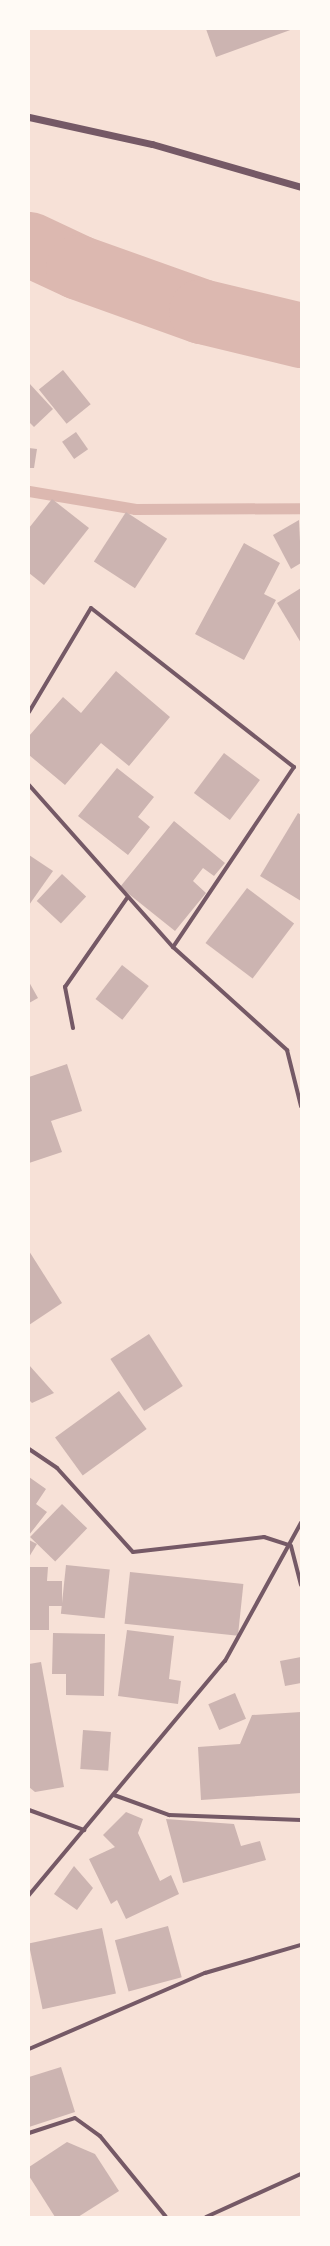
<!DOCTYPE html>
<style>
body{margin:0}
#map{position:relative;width:330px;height:2246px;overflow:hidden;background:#f7e1d7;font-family:"Sofia Sans Condensed",sans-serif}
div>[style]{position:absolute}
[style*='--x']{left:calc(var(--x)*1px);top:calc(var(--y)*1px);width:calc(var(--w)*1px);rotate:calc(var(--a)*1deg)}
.stream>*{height:11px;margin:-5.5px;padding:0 5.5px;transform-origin:5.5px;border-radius:5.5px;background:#dcb8b0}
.river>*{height:65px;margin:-32.5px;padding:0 32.5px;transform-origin:32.5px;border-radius:32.5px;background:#dcb8b0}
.building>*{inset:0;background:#ccb4b1;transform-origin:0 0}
.minor>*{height:4px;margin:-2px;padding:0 2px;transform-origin:2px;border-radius:2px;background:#755966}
.tertiary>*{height:7px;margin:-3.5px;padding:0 3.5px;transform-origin:3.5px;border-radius:3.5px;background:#755966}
span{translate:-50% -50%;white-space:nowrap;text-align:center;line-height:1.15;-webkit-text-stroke:3.5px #fffaf5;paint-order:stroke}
.frame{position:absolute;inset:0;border:30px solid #fffaf5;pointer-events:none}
</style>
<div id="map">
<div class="stream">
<i style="--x:29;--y:491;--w:108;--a:9.6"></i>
<i style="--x:135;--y:509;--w:166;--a:-0.3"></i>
</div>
<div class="river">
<i style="--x:29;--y:244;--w:54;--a:25.1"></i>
<i style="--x:78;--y:267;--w:131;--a:19.7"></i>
<i style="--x:201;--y:311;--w:103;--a:13.5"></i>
</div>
<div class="building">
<i style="clip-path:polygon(206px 29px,293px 29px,216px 57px)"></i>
<i style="left:63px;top:370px;width:44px;height:31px;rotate:51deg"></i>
<i style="clip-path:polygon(29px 383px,53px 409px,34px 427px,29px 422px)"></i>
<i style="left:76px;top:432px;width:21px;height:17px;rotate:55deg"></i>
<i style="clip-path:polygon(29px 448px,37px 449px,34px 468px,29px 468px)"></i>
<i style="clip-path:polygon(52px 499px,89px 528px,44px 585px,29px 573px,29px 528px)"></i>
<i style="left:126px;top:512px;width:49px;height:59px;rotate:33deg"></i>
<i style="clip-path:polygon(299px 520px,301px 563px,291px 569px,273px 535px)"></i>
<i style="clip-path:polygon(244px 543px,280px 563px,264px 594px,276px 600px,244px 660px,195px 634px)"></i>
<i style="clip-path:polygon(301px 588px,301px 643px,277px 603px)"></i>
<i style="clip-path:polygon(116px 671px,170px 717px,129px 766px,101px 743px,65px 785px,29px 755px,29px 736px,63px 697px,81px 713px)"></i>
<i style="left:224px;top:753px;width:45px;height:50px;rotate:37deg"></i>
<i style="clip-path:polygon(117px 768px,154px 797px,138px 817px,150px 827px,128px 855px,78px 816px)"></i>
<i style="clip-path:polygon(298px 813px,301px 815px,301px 901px,260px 876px)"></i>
<i style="clip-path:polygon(174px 821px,225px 863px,214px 876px,203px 868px,193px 881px,206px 893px,175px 931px,120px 887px)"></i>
<i style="clip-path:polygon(29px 855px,53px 871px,29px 905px)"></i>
<i style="left:62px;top:874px;width:33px;height:37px;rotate:43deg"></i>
<i style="left:247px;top:888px;width:59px;height:69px;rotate:37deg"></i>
<i style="left:122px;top:965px;width:34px;height:43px;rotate:38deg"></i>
<i style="clip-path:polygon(29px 982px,38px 998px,29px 1003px)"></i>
<i style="clip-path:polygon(67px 1064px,82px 1111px,51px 1121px,62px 1152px,29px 1163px,29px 1077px)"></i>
<i style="clip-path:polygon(29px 1251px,62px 1303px,29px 1325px)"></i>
<i style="left:149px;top:1334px;width:62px;height:46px;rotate:57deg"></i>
<i style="clip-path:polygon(29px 1365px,54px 1393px,32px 1403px,29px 1400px)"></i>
<i style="left:119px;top:1391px;width:47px;height:79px;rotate:54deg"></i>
<i style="clip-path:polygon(29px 1477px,46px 1489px,36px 1504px,47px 1512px,29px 1535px)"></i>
<i style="left:62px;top:1504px;width:35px;height:46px;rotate:44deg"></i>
<i style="clip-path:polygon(29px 1540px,37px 1544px,29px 1557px)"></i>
<i style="left:66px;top:1565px;width:44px;height:49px;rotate:6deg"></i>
<i style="clip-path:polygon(29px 1567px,48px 1567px,47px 1581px,62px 1581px,62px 1606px,49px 1606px,49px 1630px,29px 1630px)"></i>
<i style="left:130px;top:1572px;width:114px;height:52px;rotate:6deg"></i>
<i style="clip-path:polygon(127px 1630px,174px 1636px,169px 1679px,181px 1681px,178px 1704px,118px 1696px)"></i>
<i style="clip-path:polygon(53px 1633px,105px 1634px,104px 1696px,66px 1695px,66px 1674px,52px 1674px)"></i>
<i style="clip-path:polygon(301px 1657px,301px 1683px,285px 1686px,280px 1661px)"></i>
<i style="clip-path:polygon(41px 1662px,64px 1787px,35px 1792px,29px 1787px,29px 1664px)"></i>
<i style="left:235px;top:1693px;width:28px;height:29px;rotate:67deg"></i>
<i style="clip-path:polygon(301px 1712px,301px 1793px,201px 1800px,198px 1747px,240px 1744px,252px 1715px)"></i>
<i style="left:83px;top:1730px;width:28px;height:39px;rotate:4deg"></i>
<i style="clip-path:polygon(126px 1812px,143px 1819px,138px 1833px,160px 1881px,171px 1875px,179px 1894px,126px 1919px,117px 1900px,111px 1904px,89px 1859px,115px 1847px,103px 1835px)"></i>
<i style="clip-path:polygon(166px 1819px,234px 1824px,241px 1846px,260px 1841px,266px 1860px,183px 1883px)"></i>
<i style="clip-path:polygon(74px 1866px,93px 1888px,77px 1910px,54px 1894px)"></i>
<i style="left:168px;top:1926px;width:53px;height:55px;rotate:75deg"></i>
<i style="left:102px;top:1928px;width:67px;height:75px;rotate:78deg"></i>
<i style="clip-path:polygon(61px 2067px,75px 2112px,29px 2127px,29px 2077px)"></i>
<i style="clip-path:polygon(67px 2142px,95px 2154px,119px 2191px,78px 2217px,55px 2217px,29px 2176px,29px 2167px)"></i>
</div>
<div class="minor">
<i style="--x:29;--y:712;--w:121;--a:-59.2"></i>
<i style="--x:91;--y:608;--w:258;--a:38.1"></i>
<i style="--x:294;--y:767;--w:217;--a:123.9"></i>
<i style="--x:29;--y:785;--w:217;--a:48.4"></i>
<i style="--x:173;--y:947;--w:154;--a:42.1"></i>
<i style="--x:287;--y:1050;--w:58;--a:76"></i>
<i style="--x:73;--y:1028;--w:42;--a:-101"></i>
<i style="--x:65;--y:987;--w:108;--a:-55.1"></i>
<i style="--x:29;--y:1449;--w:34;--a:34"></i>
<i style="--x:57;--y:1468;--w:113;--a:47.9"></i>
<i style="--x:133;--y:1552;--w:132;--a:-6.5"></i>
<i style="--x:264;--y:1537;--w:28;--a:18"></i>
<i style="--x:291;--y:1546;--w:40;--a:75.6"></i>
<i style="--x:114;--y:1795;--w:59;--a:20"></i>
<i style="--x:169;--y:1815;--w:132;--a:2.2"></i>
<i style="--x:29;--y:1810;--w:59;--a:20"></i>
<i style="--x:29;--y:1895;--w:305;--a:-50.1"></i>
<i style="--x:225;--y:1661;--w:158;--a:-61.2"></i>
<i style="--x:29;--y:2049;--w:192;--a:-23.4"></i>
<i style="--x:205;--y:1973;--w:100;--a:-16.3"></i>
<i style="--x:29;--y:2133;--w:48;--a:-18.1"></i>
<i style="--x:75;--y:2118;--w:31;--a:36"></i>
<i style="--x:100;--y:2136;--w:104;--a:50.8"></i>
<i style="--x:206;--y:2217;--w:104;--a:-24.4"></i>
</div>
<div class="tertiary">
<i style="--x:29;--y:117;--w:126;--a:12.4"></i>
<i style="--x:152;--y:144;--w:155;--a:16.1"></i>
</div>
<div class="frame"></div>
</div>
